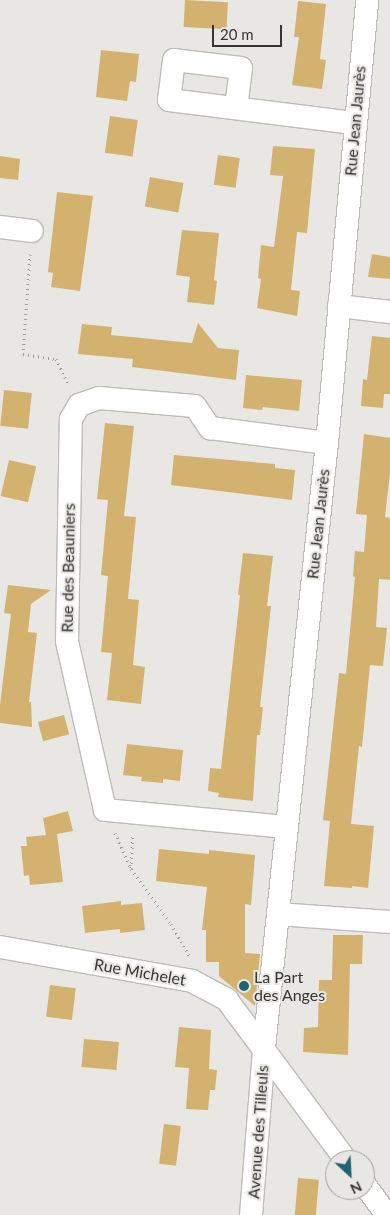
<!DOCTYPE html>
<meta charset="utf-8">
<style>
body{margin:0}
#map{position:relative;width:390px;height:1215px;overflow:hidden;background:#e8e7e3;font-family:Lato,sans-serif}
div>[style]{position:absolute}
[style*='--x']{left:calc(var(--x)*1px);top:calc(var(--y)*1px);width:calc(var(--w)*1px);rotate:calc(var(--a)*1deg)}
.building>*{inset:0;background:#d3b270;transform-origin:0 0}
.path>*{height:3px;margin-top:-1.5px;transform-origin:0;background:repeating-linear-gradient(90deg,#9b9a97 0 1px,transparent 0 5px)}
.roads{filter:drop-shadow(1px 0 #bebcb9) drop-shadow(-1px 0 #bebcb9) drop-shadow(0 1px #bebcb9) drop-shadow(0 -1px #bebcb9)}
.minor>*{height:22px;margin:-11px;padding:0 11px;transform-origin:11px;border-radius:11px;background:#fff}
.dots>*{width:14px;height:14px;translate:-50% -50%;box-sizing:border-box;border:2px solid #e8e7e3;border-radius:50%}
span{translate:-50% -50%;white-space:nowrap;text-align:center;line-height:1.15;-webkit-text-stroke:4px #e8e7e3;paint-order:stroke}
.street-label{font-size:16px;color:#363534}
.poi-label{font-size:16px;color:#363534}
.left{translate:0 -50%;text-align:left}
.north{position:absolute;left:325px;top:1150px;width:50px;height:50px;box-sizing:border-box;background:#e8e7e3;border:1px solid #a1a09d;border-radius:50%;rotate:155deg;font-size:14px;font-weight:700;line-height:20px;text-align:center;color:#363534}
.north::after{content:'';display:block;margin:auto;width:18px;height:22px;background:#1d6474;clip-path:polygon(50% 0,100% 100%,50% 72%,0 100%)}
.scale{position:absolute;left:212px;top:25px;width:70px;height:22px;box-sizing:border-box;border:2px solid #363534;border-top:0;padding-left:6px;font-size:15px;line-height:18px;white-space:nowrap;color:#363534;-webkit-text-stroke:4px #e8e7e3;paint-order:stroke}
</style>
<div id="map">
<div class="building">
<i style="left:185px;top:0;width:43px;height:27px;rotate:3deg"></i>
<i style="clip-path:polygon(298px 1px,326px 4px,320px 59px,326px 60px,322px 89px,292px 85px,299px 37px,294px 37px)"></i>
<i style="clip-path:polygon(101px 50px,139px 54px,136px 82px,130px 81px,127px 101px,96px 97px)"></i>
<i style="left:110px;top:116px;width:28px;height:37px;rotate:8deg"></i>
<i style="clip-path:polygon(273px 146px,315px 149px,307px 233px,297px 232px,291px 290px,300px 291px,297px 316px,257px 308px,261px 279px,258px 278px,261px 245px,274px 247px,283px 176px,270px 175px)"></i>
<i style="left:218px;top:155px;width:22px;height:30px;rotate:8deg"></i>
<i style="clip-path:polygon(0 156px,20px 159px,18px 180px,0 178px)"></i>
<i style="left:150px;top:177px;width:34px;height:30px;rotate:10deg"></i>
<i style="clip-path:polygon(57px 192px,93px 196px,80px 291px,51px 287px,53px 273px,48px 272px)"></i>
<i style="clip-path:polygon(182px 230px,219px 233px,214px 280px,217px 281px,214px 305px,187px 302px,190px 277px,176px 275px)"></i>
<i style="clip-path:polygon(372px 254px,390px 257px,390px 279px,368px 277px)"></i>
<i style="clip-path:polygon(198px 323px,218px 348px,239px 350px,236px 380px,132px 367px,133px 359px,78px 354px,82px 324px,112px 327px,111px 335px,192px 343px)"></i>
<i style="clip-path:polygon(372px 336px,390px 338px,390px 394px,384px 394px,383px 408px,361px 406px,363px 379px,367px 380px)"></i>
<i style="clip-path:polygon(246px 375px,302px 380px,299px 411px,263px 407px,262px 410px,243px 408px)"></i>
<i style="left:4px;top:390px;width:28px;height:36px;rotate:6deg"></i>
<i style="clip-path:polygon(105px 423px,134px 426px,124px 516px,136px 517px,128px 599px,139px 600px,133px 665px,145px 667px,141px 704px,107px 700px,112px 653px,101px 652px,108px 576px,101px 575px,108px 500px,97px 499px)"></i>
<i style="clip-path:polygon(364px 434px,390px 438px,390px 473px,385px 517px,390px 518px,390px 580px,379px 579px,376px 627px,387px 628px,383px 666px,370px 665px,362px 747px,359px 746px,351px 824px,374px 826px,368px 888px,352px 886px,352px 888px,324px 886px,330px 821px,323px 820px,339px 673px,346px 674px,355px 577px,353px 576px,355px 551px,364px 552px,367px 515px,356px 514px)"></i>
<i style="clip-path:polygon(174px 455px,275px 464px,275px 468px,295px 470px,292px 500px,171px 485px)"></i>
<i style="left:9px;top:460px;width:28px;height:37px;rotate:13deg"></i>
<i style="clip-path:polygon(243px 553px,273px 556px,267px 606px,271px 606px,260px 707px,263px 707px,260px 735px,257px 735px,253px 801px,218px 797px,219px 793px,208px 791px,210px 768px,221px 769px,240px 595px,238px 595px)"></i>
<i style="clip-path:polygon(8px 585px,51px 590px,31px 604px,28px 632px,37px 633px,29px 702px,31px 702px,32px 727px,0 723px,0 705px,11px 614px,4px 613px)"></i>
<i style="left:64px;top:715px;width:20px;height:27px;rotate:75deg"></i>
<i style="clip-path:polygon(127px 744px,183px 750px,180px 781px,163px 779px,163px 783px,141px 781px,142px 777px,123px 775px)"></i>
<i style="clip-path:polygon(68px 811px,73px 831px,57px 834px,63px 882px,30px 885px,29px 875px,24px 876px,21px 846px,27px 846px,26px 837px,46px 835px,43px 818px)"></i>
<i style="clip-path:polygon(159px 849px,209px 854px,209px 850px,255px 855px,251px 905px,245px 904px,245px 953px,260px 954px,255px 1006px,219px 976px,219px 962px,206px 962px,206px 930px,202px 930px,207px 887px,156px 881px)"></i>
<i style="clip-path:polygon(121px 901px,121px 905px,142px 903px,145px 930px,120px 933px,120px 929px,85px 933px,82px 906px)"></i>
<i style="clip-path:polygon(333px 935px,363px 935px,362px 964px,350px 964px,348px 1055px,303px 1052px,304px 1028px,318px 1027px,319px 980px,332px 980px)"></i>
<i style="left:50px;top:985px;width:26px;height:32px;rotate:7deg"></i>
<i style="clip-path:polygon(179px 1027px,211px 1030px,209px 1069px,217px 1070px,215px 1090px,210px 1090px,208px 1110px,186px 1109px,189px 1068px,175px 1067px)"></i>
<i style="left:84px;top:1039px;width:35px;height:28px;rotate:5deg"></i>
<i style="left:164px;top:1124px;width:17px;height:40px;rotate:7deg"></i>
<i style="left:298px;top:1178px;width:21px;height:37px;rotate:5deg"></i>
</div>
<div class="path">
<i style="--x:30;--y:254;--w:100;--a:94"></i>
<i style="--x:23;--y:354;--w:33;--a:9"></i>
<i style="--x:56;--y:359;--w:30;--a:64"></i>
<i style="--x:115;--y:833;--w:39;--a:66"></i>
<i style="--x:131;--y:869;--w:68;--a:54"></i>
<i style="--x:171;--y:924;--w:39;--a:60"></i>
<i style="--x:131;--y:868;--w:34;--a:-87"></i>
</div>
<div class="roads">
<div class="minor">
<i style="--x:236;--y:108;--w:40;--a:-82.9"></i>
<i style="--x:241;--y:68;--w:67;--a:-173.2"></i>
<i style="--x:174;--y:60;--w:40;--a:97.1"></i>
<i style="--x:169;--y:100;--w:186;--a:7.1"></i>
<i style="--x:0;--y:227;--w:32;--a:7"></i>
<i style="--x:339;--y:306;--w:51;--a:6.7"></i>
<i style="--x:286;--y:827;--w:182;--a:-174.6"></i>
<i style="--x:105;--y:810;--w:173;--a:-102.7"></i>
<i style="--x:67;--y:641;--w:222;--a:-89"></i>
<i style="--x:71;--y:419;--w:16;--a:-60"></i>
<i style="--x:79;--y:405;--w:21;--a:-19"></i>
<i style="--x:99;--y:398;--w:96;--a:4.8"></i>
<i style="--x:195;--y:406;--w:27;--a:56"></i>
<i style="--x:210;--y:428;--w:118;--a:7.3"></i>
<i style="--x:278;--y:914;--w:112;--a:4.1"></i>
<i style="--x:0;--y:947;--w:195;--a:10"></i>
<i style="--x:192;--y:981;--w:40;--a:28"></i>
<i style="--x:227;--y:1000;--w:199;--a:53.4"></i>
<i style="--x:365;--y:1185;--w:37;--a:54"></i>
<i style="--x:251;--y:1215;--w:168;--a:-85.5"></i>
<i style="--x:264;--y:1048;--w:608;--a:-84.06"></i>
<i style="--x:327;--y:443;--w:445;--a:-84.8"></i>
</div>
</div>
<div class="dots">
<i style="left:244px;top:986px;background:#1d6474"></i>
</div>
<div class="street-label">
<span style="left:355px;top:121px;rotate:-85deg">Rue Jean Jaurès</span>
<span style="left:318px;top:524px;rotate:-84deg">Rue Jean Jaurès</span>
<span style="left:68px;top:568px;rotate:-89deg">Rue des Beauniers</span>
<span style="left:140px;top:972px;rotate:10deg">Rue Michelet</span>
<span style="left:258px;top:1132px;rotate:-86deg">Avenue des Tilleuls</span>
</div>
<div class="poi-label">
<span class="left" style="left:254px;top:986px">La Part<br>des Anges</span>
</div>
<div class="north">N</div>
<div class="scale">20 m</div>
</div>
